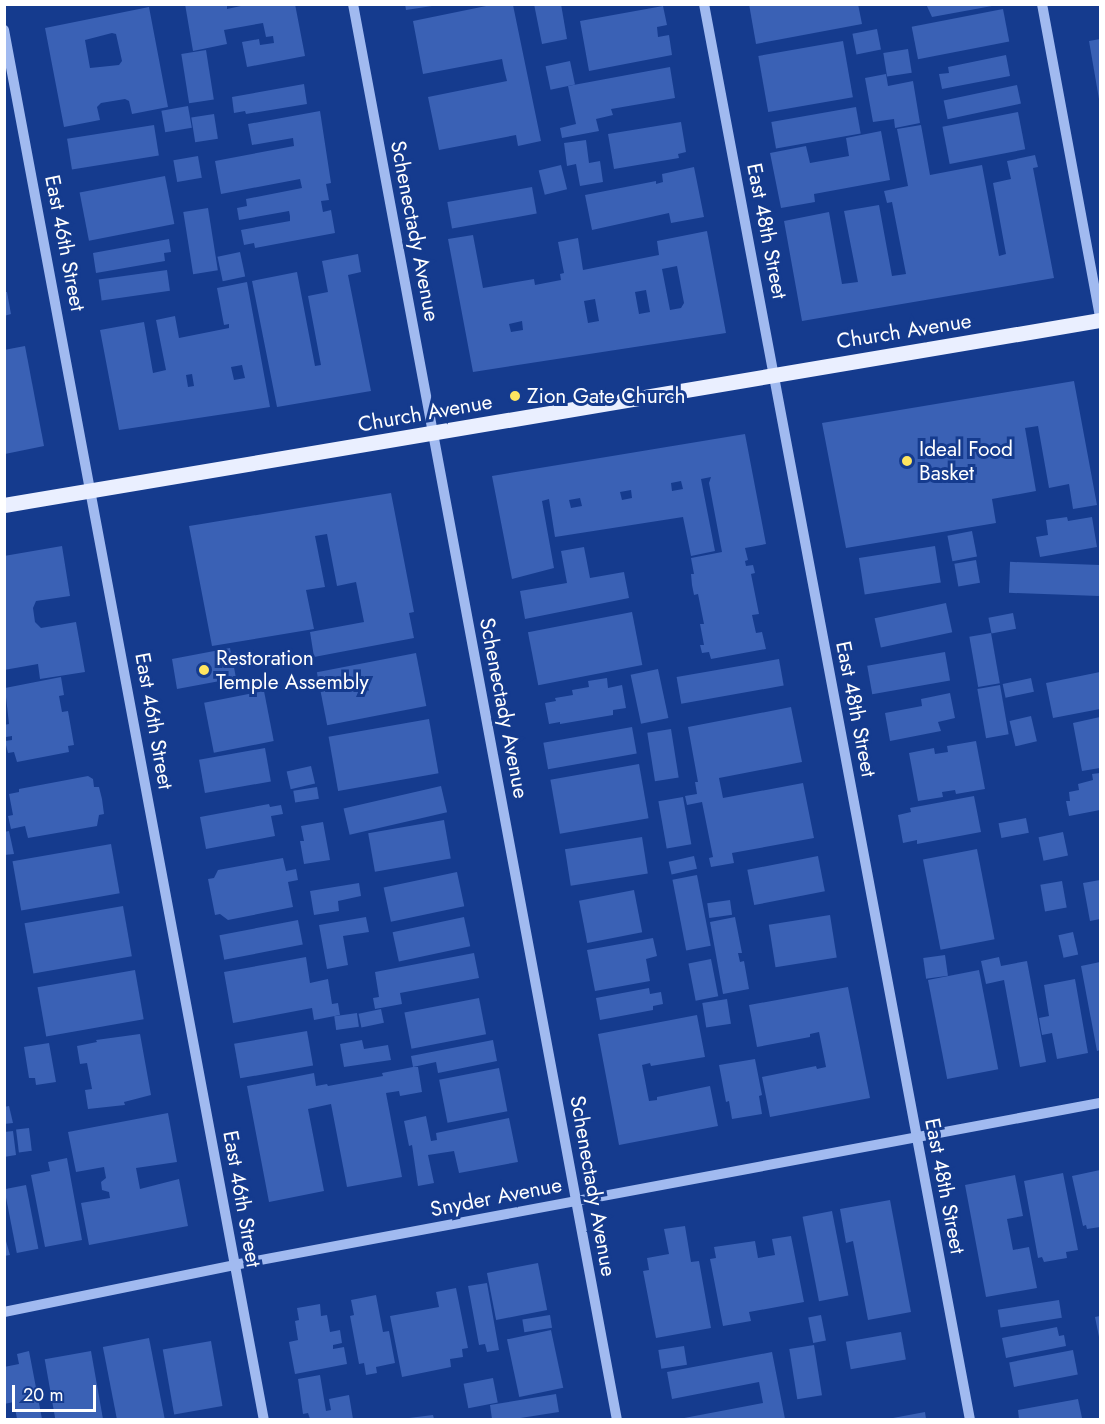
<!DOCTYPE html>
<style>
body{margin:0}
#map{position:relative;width:1105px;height:1424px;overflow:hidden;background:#153b8e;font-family:Jost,sans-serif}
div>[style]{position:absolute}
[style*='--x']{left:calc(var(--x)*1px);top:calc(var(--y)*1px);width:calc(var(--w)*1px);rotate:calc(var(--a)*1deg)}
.building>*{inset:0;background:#3a61b5;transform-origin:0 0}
.minor>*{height:10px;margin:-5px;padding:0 5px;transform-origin:5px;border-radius:5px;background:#a1baf0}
.major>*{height:15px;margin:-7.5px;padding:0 7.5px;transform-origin:7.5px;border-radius:7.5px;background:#eaefff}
.dots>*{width:16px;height:16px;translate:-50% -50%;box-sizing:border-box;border:3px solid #153b8e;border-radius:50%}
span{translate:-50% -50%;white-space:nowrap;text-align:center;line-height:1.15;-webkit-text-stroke:6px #153b8e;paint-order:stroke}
.street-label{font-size:21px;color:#fff}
.poi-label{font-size:21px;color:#fff}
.left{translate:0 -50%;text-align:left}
.frame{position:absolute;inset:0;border:6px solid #fff;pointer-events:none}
.scale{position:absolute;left:12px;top:1385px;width:84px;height:27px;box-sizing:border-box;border:3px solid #fff;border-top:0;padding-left:8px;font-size:18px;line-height:21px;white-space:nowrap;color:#fff;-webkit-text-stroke:4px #153b8e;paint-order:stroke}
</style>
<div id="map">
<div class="building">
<i style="clip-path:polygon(185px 4px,227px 4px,227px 9px,250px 4px,295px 4px,305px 56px,247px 67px,242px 42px,259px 39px,260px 45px,274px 43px,273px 36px,266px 37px,263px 23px,224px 30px,227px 44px,193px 51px)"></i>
<i style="clip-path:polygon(405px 4px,432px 4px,432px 6px,406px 10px)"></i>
<i style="clip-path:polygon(534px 4px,561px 4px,567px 39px,542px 44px)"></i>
<i style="clip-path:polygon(749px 4px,858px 4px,862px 24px,756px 44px)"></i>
<i style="clip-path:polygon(926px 4px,992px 4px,992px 6px,932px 17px)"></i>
<i style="clip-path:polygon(491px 5px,513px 5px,541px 141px,518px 146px,516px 135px,439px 150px,428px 97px,507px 81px,504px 69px,502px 59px,423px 74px,413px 21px)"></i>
<i style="clip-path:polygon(663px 6px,667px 25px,657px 27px,658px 37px,669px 35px,672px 55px,589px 71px,580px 21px)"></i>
<i style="clip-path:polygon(evenodd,149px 7px,168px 107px,132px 114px,129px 101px,125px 99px,101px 103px,97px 107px,100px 120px,64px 127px,45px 28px,149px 7px,112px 33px,116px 34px,122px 61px,119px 65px,90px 68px,85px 40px,112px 33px)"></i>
<i style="left:1003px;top:9px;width:33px;height:93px;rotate:79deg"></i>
<i style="left:877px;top:29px;width:21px;height:25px;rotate:79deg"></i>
<i style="clip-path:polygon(1100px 39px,1100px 99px,1099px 99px,1089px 41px)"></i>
<i style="left:843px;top:41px;width:57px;height:86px;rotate:80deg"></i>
<i style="left:908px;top:49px;width:24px;height:25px;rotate:81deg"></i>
<i style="left:206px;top:50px;width:50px;height:25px;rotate:81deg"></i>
<i style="clip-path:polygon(1006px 55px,1010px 76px,942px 89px,939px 74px,949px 73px,948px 67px)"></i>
<i style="left:570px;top:61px;width:24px;height:25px;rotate:78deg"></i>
<i style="clip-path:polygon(670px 67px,675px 98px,611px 109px,613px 115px,596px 119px,599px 131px,562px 138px,560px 128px,576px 124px,568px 86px)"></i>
<i style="clip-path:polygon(886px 74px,888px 86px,913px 81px,920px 123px,895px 128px,894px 119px,873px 122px,865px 78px)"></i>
<i style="clip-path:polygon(304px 84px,307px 104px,246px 114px,245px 111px,234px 113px,232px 97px)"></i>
<i style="left:1017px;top:85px;width:19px;height:75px;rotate:78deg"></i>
<i style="left:188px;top:106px;width:22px;height:27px;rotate:80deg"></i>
<i style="left:856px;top:107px;width:27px;height:86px;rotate:80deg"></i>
<i style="clip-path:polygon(320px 111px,331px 183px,326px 184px,329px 200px,321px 201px,323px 212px,331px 210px,335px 233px,255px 248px,254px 243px,244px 245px,241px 230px,290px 221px,290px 216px,289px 211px,239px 220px,237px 208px,247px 206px,246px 199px,302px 188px,300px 179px,221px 194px,215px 161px,294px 146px,293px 138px,252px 145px,248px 124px)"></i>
<i style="left:1018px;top:112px;width:38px;height:77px;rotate:79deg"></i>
<i style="left:214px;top:114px;width:25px;height:23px;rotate:81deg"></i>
<i style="clip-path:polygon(681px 122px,686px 152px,678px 154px,679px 158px,614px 169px,608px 134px)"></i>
<i style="left:154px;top:125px;width:31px;height:88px;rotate:81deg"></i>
<i style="clip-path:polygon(921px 125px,930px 175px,982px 165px,999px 256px,1006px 254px,993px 183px,1011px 179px,1007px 161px,1035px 155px,1038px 167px,1033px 168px,1054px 278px,802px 321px,784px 221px,829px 212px,842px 284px,858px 282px,844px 211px,879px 205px,892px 276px,906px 274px,892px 202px,887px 203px,884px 191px,908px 186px,897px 129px)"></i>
<i style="clip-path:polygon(881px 131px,890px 180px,814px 194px,815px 202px,781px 208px,770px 153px,806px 146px,810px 163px,849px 156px,846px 138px)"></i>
<i style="clip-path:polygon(586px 140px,589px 163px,600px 161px,603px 182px,580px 186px,576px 164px,567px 166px,564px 143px)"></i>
<i style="left:198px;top:156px;width:22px;height:25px;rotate:80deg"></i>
<i style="left:561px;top:165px;width:25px;height:23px;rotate:76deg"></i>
<i style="clip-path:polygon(694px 167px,704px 217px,671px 223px,669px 213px,592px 230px,585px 195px,656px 181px,656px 184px,663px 182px,662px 174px)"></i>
<i style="left:165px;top:176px;width:49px;height:87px;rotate:79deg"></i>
<i style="left:532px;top:187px;width:27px;height:86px;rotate:80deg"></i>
<i style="left:208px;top:208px;width:63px;height:25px;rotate:81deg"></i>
<i style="clip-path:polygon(evenodd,707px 231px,726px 333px,473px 372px,448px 239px,473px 235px,483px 288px,534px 279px,535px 285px,561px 280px,560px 274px,564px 273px,558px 242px,578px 238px,583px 270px,659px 255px,657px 241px,707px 231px,677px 266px,684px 303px,681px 308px,670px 310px,662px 269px,677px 266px,707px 231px,646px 290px,650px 312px,639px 314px,635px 292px,646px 290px,707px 231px,595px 299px,599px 321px,588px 323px,584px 301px,595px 299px,707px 231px,522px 321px,523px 330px,511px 332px,509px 324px,522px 321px)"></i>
<i style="clip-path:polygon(169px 239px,171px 252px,164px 253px,165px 261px,96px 273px,93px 253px)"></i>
<i style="left:240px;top:252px;width:25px;height:23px;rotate:78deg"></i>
<i style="clip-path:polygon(358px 254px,361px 272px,348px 275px,371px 391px,277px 407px,252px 281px,297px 272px,315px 366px,321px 365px,308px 296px,328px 292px,322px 261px)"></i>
<i style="left:167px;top:270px;width:21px;height:69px;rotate:82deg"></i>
<i style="clip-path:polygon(evenodd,247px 282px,270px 407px,119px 430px,100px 330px,144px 322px,153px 373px,166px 370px,156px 320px,175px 316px,179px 338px,229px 328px,229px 324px,224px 325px,217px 288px,247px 282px,242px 365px,245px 378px,234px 380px,231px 367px,242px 365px,247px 282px,192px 374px,194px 386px,188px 387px,186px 375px,192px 374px)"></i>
<i style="clip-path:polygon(4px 292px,7px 292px,11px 314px,4px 316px)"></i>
<i style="clip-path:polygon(25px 346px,44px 446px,5px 454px,4px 350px)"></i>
<i style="clip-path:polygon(1074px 381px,1097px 505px,1073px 509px,1069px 484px,1049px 488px,1038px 426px,1025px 428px,1036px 491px,992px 499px,996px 523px,846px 548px,822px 423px)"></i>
<i style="clip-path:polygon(evenodd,745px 434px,766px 544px,745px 548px,748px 560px,745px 561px,746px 566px,753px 565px,755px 573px,751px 574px,759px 614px,752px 615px,756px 633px,762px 632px,766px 649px,711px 659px,709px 652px,702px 653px,700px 645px,704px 645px,700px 624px,704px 624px,698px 594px,694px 595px,692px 585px,691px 574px,694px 574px,691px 558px,722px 552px,709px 483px,711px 477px,701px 479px,715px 551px,691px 556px,683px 517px,555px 537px,549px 499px,542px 501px,554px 568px,512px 579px,492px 476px,745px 434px,681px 481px,683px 489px,672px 491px,671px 483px,681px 481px,745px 434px,631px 490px,632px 498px,622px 500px,620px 492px,631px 490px,745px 434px,580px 498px,582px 506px,571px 508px,569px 500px,580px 498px)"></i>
<i style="clip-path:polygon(391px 493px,414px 612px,409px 613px,414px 638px,314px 657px,310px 632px,364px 622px,356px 582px,337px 586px,327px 534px,315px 536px,325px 587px,306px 590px,314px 629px,212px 646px,189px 526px)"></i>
<i style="clip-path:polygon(1067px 517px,1068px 521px,1092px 517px,1097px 547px,1040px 557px,1036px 537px,1048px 535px,1046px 520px)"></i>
<i style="left:972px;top:531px;width:26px;height:25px;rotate:79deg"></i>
<i style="clip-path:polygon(62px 546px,70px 596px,36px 601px,33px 608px,35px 622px,41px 628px,76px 622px,85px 672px,40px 679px,38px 664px,4px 670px,4px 556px)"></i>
<i style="left:935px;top:546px;width:37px;height:77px;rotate:81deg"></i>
<i style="clip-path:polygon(584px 547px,590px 578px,624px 572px,629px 598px,525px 619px,520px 591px,567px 583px,561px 551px)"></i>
<i style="left:976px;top:560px;width:23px;height:22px;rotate:80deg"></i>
<i style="left:1100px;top:565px;width:31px;height:90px;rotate:92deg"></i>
<i style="left:946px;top:603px;width:30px;height:73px;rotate:78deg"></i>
<i style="left:632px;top:612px;width:54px;height:106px;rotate:79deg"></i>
<i style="left:1013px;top:613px;width:16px;height:25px;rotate:79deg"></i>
<i style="left:991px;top:633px;width:51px;height:22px;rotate:80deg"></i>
<i style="clip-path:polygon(230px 648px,231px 653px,236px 652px,238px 661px,233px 662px,236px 678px,177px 689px,172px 659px)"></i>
<i style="left:945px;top:652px;width:29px;height:79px;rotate:80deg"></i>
<i style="left:416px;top:653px;width:54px;height:101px;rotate:79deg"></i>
<i style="left:779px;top:659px;width:27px;height:104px;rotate:80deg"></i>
<i style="left:658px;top:669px;width:50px;height:28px;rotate:78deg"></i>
<i style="clip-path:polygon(1100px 672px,1100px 709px,1053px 718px,1046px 683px)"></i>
<i style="clip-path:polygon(61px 677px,64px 695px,59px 696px,62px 712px,68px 711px,74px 745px,68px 746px,69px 752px,17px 762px,14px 752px,8px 753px,5px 741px,12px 740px,12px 736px,6px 737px,4px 729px,4px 725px,9px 724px,5px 688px)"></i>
<i style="clip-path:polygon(607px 678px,608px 688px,622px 685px,626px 708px,613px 710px,613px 715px,560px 724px,560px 722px,549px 724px,545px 703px,556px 701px,555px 698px,573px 695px,572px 690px,589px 687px,588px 681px)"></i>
<i style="left:1031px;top:678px;width:14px;height:29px;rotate:78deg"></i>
<i style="left:1000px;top:685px;width:50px;height:23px;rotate:80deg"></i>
<i style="left:264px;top:691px;width:51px;height:61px;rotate:79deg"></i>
<i style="clip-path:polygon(950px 693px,955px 718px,938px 722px,941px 731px,890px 741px,885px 713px,922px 706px,921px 699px)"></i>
<i style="clip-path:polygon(791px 707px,802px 762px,719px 778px,723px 798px,803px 783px,814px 838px,732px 853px,734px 863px,711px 867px,709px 858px,713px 857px,702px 802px,687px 805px,685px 796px,697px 794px,695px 782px,698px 782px,688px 727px)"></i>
<i style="left:1031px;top:716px;width:26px;height:22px;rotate:77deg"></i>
<i style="clip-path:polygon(1100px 717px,1100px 768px,1082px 771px,1073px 723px)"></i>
<i style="left:429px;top:719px;width:55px;height:102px;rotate:80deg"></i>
<i style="left:632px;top:727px;width:27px;height:90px;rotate:80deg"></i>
<i style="left:671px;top:729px;width:49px;height:24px;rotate:81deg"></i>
<i style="clip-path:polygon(976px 741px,985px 789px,956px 794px,955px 790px,942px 792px,943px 797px,918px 801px,909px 753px,934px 748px,935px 754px,948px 752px,947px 746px)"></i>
<i style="left:265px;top:748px;width:34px;height:67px;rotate:80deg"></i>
<i style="left:639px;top:764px;width:55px;height:90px;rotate:80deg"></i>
<i style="left:311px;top:766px;width:18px;height:25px;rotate:77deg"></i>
<i style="clip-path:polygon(1100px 773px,1100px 810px,1069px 816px,1066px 801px,1070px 801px,1069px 792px,1079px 790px,1078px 784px,1093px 780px,1092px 774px)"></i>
<i style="clip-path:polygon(88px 776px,93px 779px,94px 787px,99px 787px,102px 799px,104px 814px,99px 815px,97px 826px,28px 838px,25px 826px,11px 829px,8px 816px,13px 815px,9px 794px,19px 792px,19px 789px)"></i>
<i style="left:441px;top:786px;width:27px;height:100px;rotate:77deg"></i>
<i style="left:317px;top:787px;width:12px;height:24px;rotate:81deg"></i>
<i style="clip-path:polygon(974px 796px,981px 832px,917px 844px,917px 840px,903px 843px,898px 815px,911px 812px,910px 808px)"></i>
<i style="left:683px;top:797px;width:48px;height:25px;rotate:80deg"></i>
<i style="clip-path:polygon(269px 804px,270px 807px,281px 805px,283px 814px,271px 816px,275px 836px,206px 849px,200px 817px)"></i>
<i style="left:1026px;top:818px;width:15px;height:28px;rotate:79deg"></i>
<i style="left:444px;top:820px;width:39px;height:77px;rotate:80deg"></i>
<i style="clip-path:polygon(323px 822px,330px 860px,304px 864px,300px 841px,304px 841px,301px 826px)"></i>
<i style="clip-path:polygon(9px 831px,14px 854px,4px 855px,4px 832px)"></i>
<i style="left:1063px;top:832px;width:24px;height:25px;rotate:78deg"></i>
<i style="left:642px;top:837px;width:37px;height:78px;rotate:81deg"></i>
<i style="left:111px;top:844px;width:50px;height:100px;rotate:80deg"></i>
<i style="left:977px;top:849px;width:92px;height:55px;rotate:79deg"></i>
<i style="left:694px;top:856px;width:13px;height:26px;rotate:77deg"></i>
<i style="left:818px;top:856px;width:36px;height:72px;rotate:79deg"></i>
<i style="clip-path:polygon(283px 858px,286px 871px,296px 869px,298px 880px,288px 882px,293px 907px,228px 920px,220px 914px,215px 915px,208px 879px,214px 878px,218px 870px)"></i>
<i style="left:457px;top:872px;width:35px;height:75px;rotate:78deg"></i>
<i style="left:697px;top:875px;width:72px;height:25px;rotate:79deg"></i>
<i style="clip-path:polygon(1100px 880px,1100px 919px,1090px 921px,1083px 883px)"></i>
<i style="left:1062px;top:881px;width:27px;height:22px;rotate:80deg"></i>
<i style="clip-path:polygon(359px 883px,361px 896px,338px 901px,339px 911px,314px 915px,310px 891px)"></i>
<i style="left:634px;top:890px;width:43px;height:56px;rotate:79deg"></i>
<i style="left:730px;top:900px;width:15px;height:23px;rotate:82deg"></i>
<i style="left:123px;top:906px;width:51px;height:100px;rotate:80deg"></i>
<i style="left:830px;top:915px;width:43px;height:62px;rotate:81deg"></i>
<i style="clip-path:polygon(366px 917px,369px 932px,343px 936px,348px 965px,327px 969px,319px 925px)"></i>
<i style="left:464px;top:917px;width:30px;height:73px;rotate:78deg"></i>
<i style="clip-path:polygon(735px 917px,742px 953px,738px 953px,740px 962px,744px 961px,749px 989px,723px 994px,710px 922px)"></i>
<i style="left:298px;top:920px;width:25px;height:80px;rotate:79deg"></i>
<i style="left:1073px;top:932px;width:23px;height:15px;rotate:77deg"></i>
<i style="clip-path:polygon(653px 938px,657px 956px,646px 959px,650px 981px,595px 991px,587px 950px)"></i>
<i style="clip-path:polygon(474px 953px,479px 978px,400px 993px,402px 1004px,375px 1009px,373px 998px,379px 997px,375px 972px)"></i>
<i style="left:945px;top:955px;width:21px;height:22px;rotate:82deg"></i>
<i style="clip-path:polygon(306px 957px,310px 983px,328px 979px,332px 1004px,338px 1003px,340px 1015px,314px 1020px,312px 1008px,233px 1023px,224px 972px)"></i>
<i style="clip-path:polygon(999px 957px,1001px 966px,1027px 961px,1046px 1062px,1020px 1067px,1004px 980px,986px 984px,981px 961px)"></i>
<i style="left:711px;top:959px;width:38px;height:23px;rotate:79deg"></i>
<i style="clip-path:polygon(1100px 962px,1100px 1050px,1097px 1051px,1081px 966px)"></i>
<i style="left:135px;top:970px;width:50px;height:99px;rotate:80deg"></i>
<i style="left:979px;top:970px;width:101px;height:52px;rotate:79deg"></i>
<i style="clip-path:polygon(1075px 979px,1088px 1053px,1057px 1059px,1052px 1033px,1042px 1035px,1039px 1018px,1049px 1016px,1044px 985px)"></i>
<i style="clip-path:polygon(848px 987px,870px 1098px,770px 1117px,762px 1077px,816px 1066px,817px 1069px,826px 1067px,819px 1032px,810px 1034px,810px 1037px,757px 1047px,749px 1005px)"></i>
<i style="clip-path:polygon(649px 988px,650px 994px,661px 992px,663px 1004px,653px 1006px,653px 1010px,600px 1020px,596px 998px)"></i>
<i style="left:479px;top:998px;width:37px;height:76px;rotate:79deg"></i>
<i style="left:727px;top:999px;width:25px;height:25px;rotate:81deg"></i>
<i style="left:381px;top:1009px;width:14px;height:23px;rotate:78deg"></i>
<i style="left:357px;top:1013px;width:14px;height:23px;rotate:82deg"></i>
<i style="clip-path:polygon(697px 1015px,705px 1057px,651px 1066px,650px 1063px,642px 1065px,649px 1101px,657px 1100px,657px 1097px,710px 1086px,718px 1126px,619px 1145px,598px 1034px)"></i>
<i style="left:307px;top:1031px;width:35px;height:74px;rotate:80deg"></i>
<i style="clip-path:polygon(140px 1034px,151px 1095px,124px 1102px,125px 1105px,88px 1109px,85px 1090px,92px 1089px,87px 1063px,80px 1064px,77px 1046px,97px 1042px,96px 1040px)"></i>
<i style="clip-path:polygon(362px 1040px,364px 1049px,388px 1045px,391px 1060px,344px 1067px,340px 1044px)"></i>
<i style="clip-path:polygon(493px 1040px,497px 1061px,438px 1073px,436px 1062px,413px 1067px,418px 1067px,422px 1092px,400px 1096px,399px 1091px,386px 1093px,402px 1177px,347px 1187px,331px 1104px,308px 1109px,324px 1191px,269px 1202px,247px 1086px,314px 1073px,316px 1086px,327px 1084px,328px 1086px,383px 1076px,382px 1073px,413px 1067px,411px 1056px)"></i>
<i style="clip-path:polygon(49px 1043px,56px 1082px,36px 1085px,35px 1078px,29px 1078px,24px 1047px)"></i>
<i style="clip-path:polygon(755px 1059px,762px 1095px,759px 1096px,762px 1114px,732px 1119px,729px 1101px,726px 1102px,719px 1065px)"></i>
<i style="left:499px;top:1068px;width:44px;height:61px;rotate:79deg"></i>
<i style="clip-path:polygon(9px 1106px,13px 1123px,4px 1124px,4px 1107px)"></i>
<i style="clip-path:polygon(168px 1113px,177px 1162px,136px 1168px,140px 1189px,179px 1179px,188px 1226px,89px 1245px,81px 1203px,110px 1198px,109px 1192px,102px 1190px,101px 1182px,106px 1178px,104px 1167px,76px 1172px,68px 1132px)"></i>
<i style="clip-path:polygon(426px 1116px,431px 1141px,437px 1140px,436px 1133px,509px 1118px,518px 1162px,459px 1173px,454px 1151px,428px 1155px,434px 1183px,418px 1186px,412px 1145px,409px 1146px,404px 1121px)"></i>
<i style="left:29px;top:1128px;width:23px;height:13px;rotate:83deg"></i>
<i style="clip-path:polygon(13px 1131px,16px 1155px,4px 1157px,4px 1132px)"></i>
<i style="clip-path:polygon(67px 1158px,82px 1240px,45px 1247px,31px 1175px,50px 1171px,48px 1162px)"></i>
<i style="clip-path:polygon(1100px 1170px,1100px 1227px,1087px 1229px,1086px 1225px,1083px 1226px,1072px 1176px)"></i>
<i style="clip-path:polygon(1063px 1173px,1078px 1250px,1066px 1252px,1067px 1258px,1044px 1262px,1042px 1257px,1038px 1258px,1024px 1181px)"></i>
<i style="clip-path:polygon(1015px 1175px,1023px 1216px,1007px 1219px,1013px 1250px,1029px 1247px,1037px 1288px,986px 1297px,965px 1185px)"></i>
<i style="left:26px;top:1185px;width:65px;height:22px;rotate:79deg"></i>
<i style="clip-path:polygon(890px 1200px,911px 1312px,868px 1320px,853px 1241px,846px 1243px,840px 1209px)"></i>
<i style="left:832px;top:1211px;width:86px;height:30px;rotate:79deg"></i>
<i style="clip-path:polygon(685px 1226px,691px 1262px,699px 1261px,711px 1328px,656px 1338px,643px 1271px,649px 1270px,647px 1258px,669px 1254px,664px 1229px)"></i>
<i style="clip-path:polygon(4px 1234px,10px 1255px,4px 1256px)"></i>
<i style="clip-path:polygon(791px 1236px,804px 1302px,749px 1312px,751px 1321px,723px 1326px,710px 1259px,716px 1258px,714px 1247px,755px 1241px,758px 1258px,775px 1255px,772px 1239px)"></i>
<i style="left:538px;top:1263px;width:48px;height:52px;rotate:79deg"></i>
<i style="clip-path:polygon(487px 1283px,499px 1350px,487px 1352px,485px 1344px,479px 1345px,468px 1286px)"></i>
<i style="clip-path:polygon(456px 1288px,468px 1348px,462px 1349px,463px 1357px,450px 1359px,451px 1367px,402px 1377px,390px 1316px,439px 1307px,436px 1292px)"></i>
<i style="clip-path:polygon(376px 1295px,383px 1332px,389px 1331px,395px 1363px,376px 1367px,377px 1373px,366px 1375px,364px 1363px,359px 1364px,350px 1316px,354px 1315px,351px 1300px)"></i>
<i style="left:1059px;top:1300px;width:18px;height:62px;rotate:81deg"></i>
<i style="clip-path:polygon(320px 1304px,321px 1316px,327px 1315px,330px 1332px,340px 1330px,342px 1343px,333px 1345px,333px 1349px,344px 1347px,347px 1364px,295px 1374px,289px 1342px,298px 1340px,295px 1321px,299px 1320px,297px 1308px)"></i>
<i style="left:550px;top:1315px;width:13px;height:28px;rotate:81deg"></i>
<i style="left:821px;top:1315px;width:26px;height:13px;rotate:79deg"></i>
<i style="clip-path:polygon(1100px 1316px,1100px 1337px,1099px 1337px,1095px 1317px)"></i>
<i style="clip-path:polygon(1057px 1327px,1059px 1336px,1064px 1335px,1066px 1346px,1006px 1358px,1002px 1338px)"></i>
<i style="left:551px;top:1330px;width:59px;height:45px;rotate:78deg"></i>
<i style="left:901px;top:1332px;width:28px;height:56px;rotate:80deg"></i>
<i style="left:149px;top:1338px;width:83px;height:47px;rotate:79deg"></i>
<i style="left:211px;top:1341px;width:66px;height:49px;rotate:80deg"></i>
<i style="left:814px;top:1345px;width:51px;height:25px;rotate:81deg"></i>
<i style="left:684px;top:1346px;width:19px;height:26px;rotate:81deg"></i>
<i style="left:1073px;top:1350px;width:25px;height:65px;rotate:79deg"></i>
<i style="clip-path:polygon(29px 1351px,42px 1419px,17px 1419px,14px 1402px,4px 1404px,4px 1367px,19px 1364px,17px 1354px)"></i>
<i style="left:91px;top:1351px;width:69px;height:47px;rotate:80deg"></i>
<i style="clip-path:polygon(772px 1352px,785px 1419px,679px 1419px,763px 1403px,759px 1382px,672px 1399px,667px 1372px)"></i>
<i style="clip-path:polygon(320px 1375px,326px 1411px,331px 1410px,329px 1399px,349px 1395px,353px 1419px,310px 1419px,308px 1413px,303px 1414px,298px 1379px)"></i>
<i style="left:493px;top:1378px;width:25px;height:30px;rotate:79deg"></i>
<i style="clip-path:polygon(556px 1394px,559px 1412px,514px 1419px,492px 1419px,490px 1405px)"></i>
<i style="clip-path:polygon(1078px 1399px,1082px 1418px,1019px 1419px,1018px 1410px)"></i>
<i style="clip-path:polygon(925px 1412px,926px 1419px,893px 1419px,893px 1418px)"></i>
<i style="clip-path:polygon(433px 1415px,434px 1419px,410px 1419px,409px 1418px)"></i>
</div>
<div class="minor">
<i style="--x:353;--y:4;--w:1440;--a:79.44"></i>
<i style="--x:704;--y:4;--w:1441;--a:79.36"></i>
<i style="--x:1042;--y:4;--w:319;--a:79.5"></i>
<i style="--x:4;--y:30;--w:1414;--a:79.41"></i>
<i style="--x:4;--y:1312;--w:235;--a:-11.5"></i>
<i style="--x:234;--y:1265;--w:881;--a:-10.6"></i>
</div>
<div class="major">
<i style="--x:4;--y:505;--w:1112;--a:-9.58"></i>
</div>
<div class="dots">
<i style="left:515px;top:396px;background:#ffe560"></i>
<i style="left:907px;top:461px;background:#ffe560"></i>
<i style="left:204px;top:670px;background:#ffe560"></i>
</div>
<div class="street-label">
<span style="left:415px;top:231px;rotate:79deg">Schenectady Avenue</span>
<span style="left:767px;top:231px;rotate:79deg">East 48th Street</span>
<span style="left:65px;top:243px;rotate:79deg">East 46th Street</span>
<span style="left:904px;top:331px;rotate:-9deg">Church Avenue</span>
<span style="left:425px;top:413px;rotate:-10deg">Church Avenue</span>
<span style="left:504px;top:708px;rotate:79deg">Schenectady Avenue</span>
<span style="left:856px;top:709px;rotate:79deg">East 48th Street</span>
<span style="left:154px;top:721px;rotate:80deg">East 46th Street</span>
<span style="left:593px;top:1186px;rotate:80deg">Schenectady Avenue</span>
<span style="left:945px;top:1186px;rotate:79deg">East 48th Street</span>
<span style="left:496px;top:1197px;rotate:-11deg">Snyder Avenue</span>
<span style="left:242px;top:1199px;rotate:80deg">East 46th Street</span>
</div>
<div class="poi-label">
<span class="left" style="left:527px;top:396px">Zion Gate Church</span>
<span class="left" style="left:919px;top:461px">Ideal Food<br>Basket</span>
<span class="left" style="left:216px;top:670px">Restoration<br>Temple Assembly</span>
</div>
<div class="frame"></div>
<div class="scale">20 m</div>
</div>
